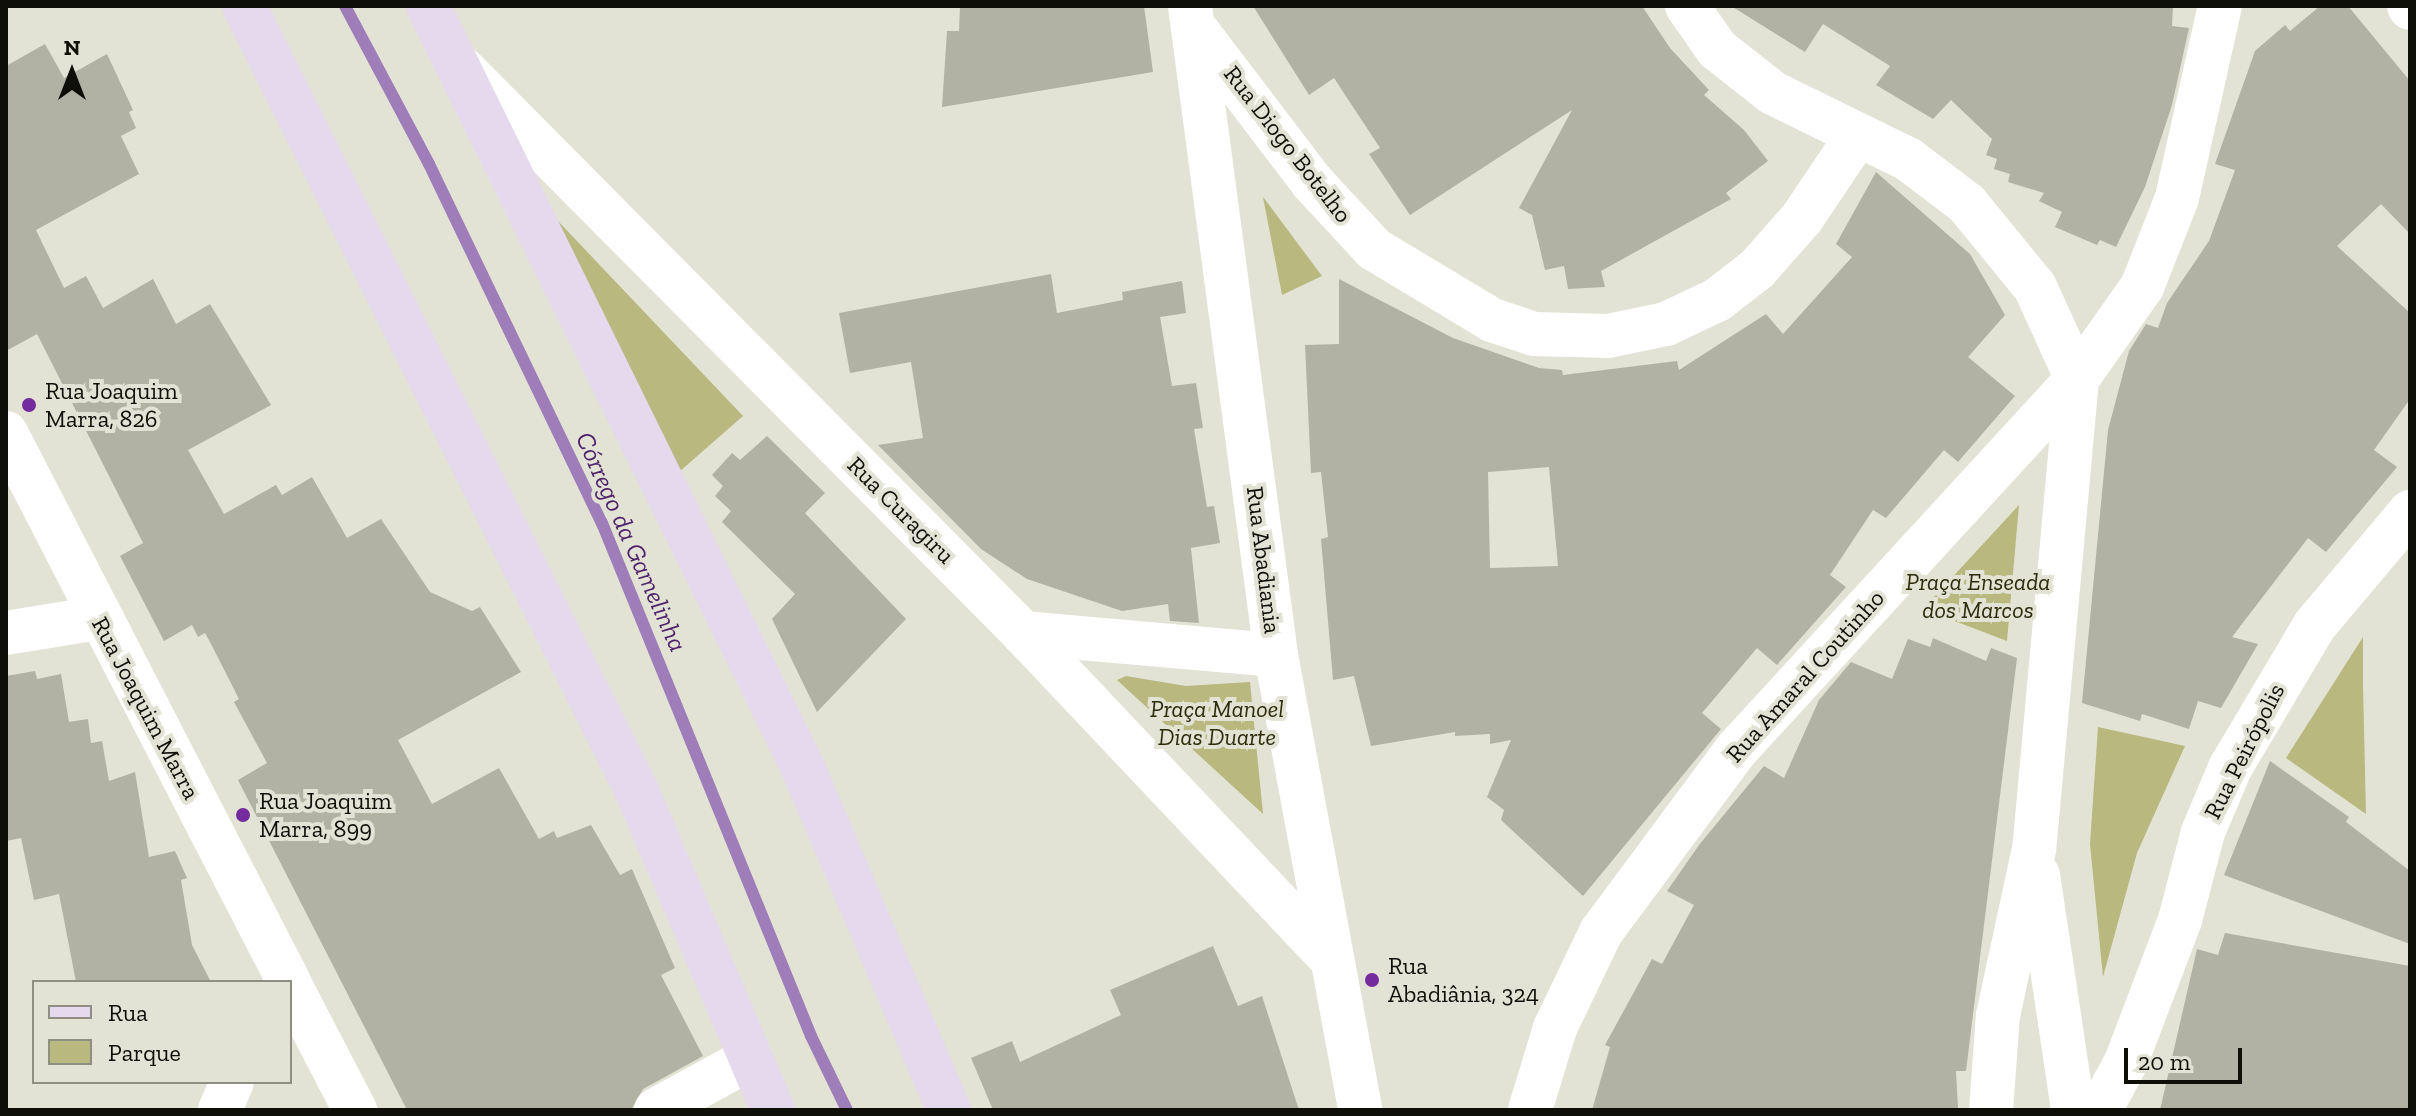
<!DOCTYPE html>
<meta charset="utf-8">
<style>
body{margin:0}
#map{position:relative;width:2416px;height:1116px;overflow:hidden;background:#e2e3d4;font-family:"Zilla Slab",serif}
div>[style]{position:absolute}
[style*='--x']{left:calc(var(--x)*1px);top:calc(var(--y)*1px);width:calc(var(--w)*1px);rotate:calc(var(--a)*1deg)}
.green>*{inset:0;background:#b8b87f}
.stream>*{height:12px;margin:-6px;padding:0 6px;transform-origin:6px;border-radius:6px;background:#9f7db9}
.building>*{inset:0;background:#b2b2a4}
.minor>*{height:44px;margin:-22px;padding:0 22px;transform-origin:22px;border-radius:22px;background:#fff}
.tertiary>*{height:44px;margin:-22px;padding:0 22px;transform-origin:22px;border-radius:22px;background:#fff}
.secondary>*{height:44px;margin:-22px;padding:0 22px;transform-origin:22px;border-radius:22px;background:#e4d9ed}
.dots>*{width:22px;height:22px;translate:-50% -50%;box-sizing:border-box;border:4px solid #e2e3d4;border-radius:50%}
span{translate:-50% -50%;white-space:nowrap;text-align:center;line-height:1.15;-webkit-text-stroke:8px #e2e3d4;paint-order:stroke}
.street-label{font-size:24px;color:#0f0f0a}
.poi-label{font-size:24px;color:#0f0f0a}
.left{translate:0 -50%;text-align:left}
.park-label{font-size:24px;color:#2c2b0a;font-style:italic}
.water-label{font-size:26px;color:#4f226b;font-style:italic}
.frame{position:absolute;inset:0;border:8px solid #0f0f0a;pointer-events:none}
.legend{position:absolute;left:32px;top:980px;width:260px;height:104px;box-sizing:border-box;background:#e2e3d4;border:2px solid #8e8e83;margin:0;padding:10px 14px;list-style:none;font-size:24px;color:#0f0f0a}
.legend li{display:flex;align-items:center;gap:16px;height:40px}
.legend b{width:40px;border:2px solid #8e8e83}
.north{position:absolute;left:32px;top:32px;width:80px;height:80px;-webkit-text-stroke:6px #e2e3d4;paint-order:stroke;rotate:0deg;font-size:22px;font-weight:700;line-height:32px;text-align:center;color:#0f0f0a}
.north::after{content:'';display:block;margin:auto;width:28px;height:36px;background:#0f0f0a;clip-path:polygon(50% 0,100% 100%,50% 72%,0 100%)}
.scale{position:absolute;left:2124px;top:1048px;width:118px;height:36px;box-sizing:border-box;border:4px solid #0f0f0a;border-top:0;padding-left:10px;font-size:24px;line-height:28px;white-space:nowrap;color:#0f0f0a;-webkit-text-stroke:6px #e2e3d4;paint-order:stroke}
</style>
<div id="map">
<div class="green">
<i style="clip-path:polygon(1263px 197px,1322px 276px,1282px 295px)"></i>
<i style="clip-path:polygon(557px 220px,743px 416px,679px 472px)"></i>
<i style="clip-path:polygon(2019px 505px,2007px 641px,1923px 609px)"></i>
<i style="clip-path:polygon(2363px 637px,2363px 686px,2366px 814px,2286px 758px)"></i>
<i style="clip-path:polygon(1126px 676px,1186px 686px,1250px 682px,1263px 814px,1117px 680px)"></i>
<i style="clip-path:polygon(2098px 727px,2185px 746px,2137px 853px,2103px 977px,2090px 844px)"></i>
</div>
<div class="stream">
<i style="--x:345;--y:6;--w:179;--a:62"></i>
<i style="--x:429;--y:164;--w:399;--a:64.3"></i>
<i style="--x:602;--y:523;--w:554;--a:67.83"></i>
<i style="--x:811;--y:1036;--w:82;--a:64.1"></i>
</div>
<div class="building">
<i style="clip-path:polygon(960px 6px,1144px 6px,1153px 72px,942px 107px,947px 31px,959px 31px)"></i>
<i style="clip-path:polygon(1253px 6px,1642px 6px,1670px 48px,1709px 90px,1704px 95px,1744px 130px,1768px 161px,1726px 193px,1731px 199px,1601px 271px,1605px 287px,1568px 289px,1564px 266px,1545px 270px,1532px 215px,1519px 208px,1572px 110px,1410px 215px,1369px 154px,1380px 148px,1334px 78px,1309px 95px)"></i>
<i style="clip-path:polygon(1731px 6px,2173px 6px,2172px 26px,2189px 28px,2172px 105px,2145px 187px,2116px 247px,2100px 240px,2097px 245px,2055px 227px,2062px 212px,2039px 201px,2044px 193px,2008px 182px,2010px 174px,1994px 169px,1997px 159px,1986px 155px,1992px 139px,1951px 100px,1933px 119px,1876px 85px,1890px 66px,1823px 24px,1805px 52px)"></i>
<i style="clip-path:polygon(2320px 6px,2348px 6px,2410px 81px,2410px 234px,2381px 204px,2337px 246px,2410px 313px,2410px 399px,2374px 450px,2397px 467px,2326px 552px,2308px 538px,2232px 637px,2258px 644px,2221px 708px,2198px 701px,2189px 729px,2142px 714px,2140px 721px,2082px 703px,2108px 430px,2129px 351px,2146px 324px,2158px 328px,2167px 303px,2209px 241px,2235px 170px,2215px 164px,2255px 51px,2285px 25px,2290px 31px)"></i>
<i style="clip-path:polygon(45px 44px,64px 78px,107px 54px,133px 110px,129px 112px,136px 128px,121px 136px,139px 174px,36px 230px,64px 288px,86px 276px,103px 308px,153px 279px,176px 324px,210px 304px,271px 405px,188px 450px,224px 514px,276px 485px,282px 495px,312px 477px,347px 538px,381px 519px,430px 592px,472px 611px,480px 607px,521px 672px,398px 740px,432px 804px,499px 768px,539px 839px,554px 831px,557px 838px,591px 825px,620px 875px,632px 869px,675px 968px,661px 975px,703px 1056px,643px 1089px,631px 1110px,407px 1110px,238px 780px,267px 763px,234px 702px,239px 699px,210px 642px,205px 633px,198px 637px,192px 625px,164px 641px,120px 556px,143px 543px,37px 334px,6px 351px,6px 66px)"></i>
<i style="clip-path:polygon(evenodd,1876px 172px,1970px 254px,2005px 315px,1968px 357px,2015px 396px,1958px 462px,1944px 450px,1886px 518px,1873px 510px,1830px 575px,1846px 587px,1777px 665px,1757px 648px,1702px 713px,1721px 729px,1583px 896px,1501px 820px,1504px 810px,1487px 797px,1511px 740px,1490px 744px,1490px 734px,1455px 736px,1455px 732px,1371px 746px,1354px 676px,1333px 680px,1321px 539px,1328px 537px,1321px 472px,1311px 473px,1305px 345px,1339px 344px,1339px 279px,1453px 338px,1539px 368px,1562px 370px,1563px 375px,1677px 361px,1679px 370px,1766px 314px,1783px 334px,1852px 257px,1836px 244px,1876px 172px,1549px 467px,1558px 566px,1490px 568px,1488px 472px,1549px 467px)"></i>
<i style="clip-path:polygon(1051px 274px,1057px 313px,1123px 300px,1122px 292px,1182px 281px,1186px 313px,1160px 317px,1172px 386px,1196px 383px,1203px 428px,1194px 429px,1207px 507px,1214px 506px,1220px 543px,1191px 548px,1199px 623px,1170px 621px,1168px 604px,1122px 611px,1027px 579px,981px 549px,878px 445px,923px 438px,911px 362px,850px 373px,839px 313px)"></i>
<i style="clip-path:polygon(767px 436px,825px 493px,805px 513px,906px 619px,817px 712px,772px 619px,795px 594px,722px 522px,731px 511px,715px 496px,723px 486px,712px 475px,732px 453px,740px 460px)"></i>
<i style="clip-path:polygon(1933px 638px,1986px 661px,1991px 648px,2017px 658px,1966px 1071px,1956px 1071px,1958px 1108px,1592px 1110px,1610px 1047px,1605px 1045px,1652px 959px,1662px 964px,1694px 905px,1667px 891px,1699px 845px,1764px 766px,1784px 778px,1819px 700px,1851px 662px,1892px 679px,1908px 639px,1930px 647px)"></i>
<i style="clip-path:polygon(35px 671px,37px 679px,61px 674px,69px 722px,88px 719px,91px 743px,102px 741px,109px 781px,135px 772px,149px 857px,175px 851px,187px 878px,181px 880px,192px 945px,211px 982px,76px 982px,59px 894px,34px 900px,21px 838px,6px 841px,6px 676px)"></i>
<i style="clip-path:polygon(2270px 761px,2349px 817px,2346px 822px,2410px 871px,2410px 944px,2224px 875px)"></i>
<i style="clip-path:polygon(2225px 933px,2410px 966px,2410px 1110px,2160px 1110px,2197px 949px,2218px 955px)"></i>
<i style="clip-path:polygon(1213px 946px,1238px 1006px,1262px 996px,1299px 1110px,993px 1110px,971px 1058px,1012px 1041px,1020px 1062px,1121px 1015px,1110px 990px)"></i>
</div>
<div class="minor">
<i style="--x:1190;--y:6;--w:655;--a:82.45"></i>
<i style="--x:1276;--y:655;--w:463;--a:79.5"></i>
<i style="--x:1687;--y:6;--w:52;--a:55.1"></i>
<i style="--x:1717;--y:49;--w:71;--a:38.2"></i>
<i style="--x:1773;--y:93;--w:150;--a:26.1"></i>
<i style="--x:1908;--y:159;--w:74;--a:37.3"></i>
<i style="--x:1967;--y:204;--w:107;--a:50.7"></i>
<i style="--x:2035;--y:287;--w:101;--a:65.5"></i>
<i style="--x:2077;--y:379;--w:472;--a:95.2"></i>
<i style="--x:2034;--y:849;--w:170;--a:102.2"></i>
<i style="--x:1998;--y:1015;--w:95;--a:94.2"></i>
<i style="--x:2409;--y:6;--w:2;--a:63"></i>
<i style="--x:1194;--y:27;--w:195;--a:52.7"></i>
<i style="--x:1312;--y:182;--w:91;--a:47.2"></i>
<i style="--x:1374;--y:249;--w:138;--a:31"></i>
<i style="--x:1492;--y:320;--w:44;--a:18.4"></i>
<i style="--x:1534;--y:334;--w:74;--a:1.5"></i>
<i style="--x:1608;--y:336;--w:59;--a:-11.7"></i>
<i style="--x:1666;--y:324;--w:56;--a:-25.2"></i>
<i style="--x:1717;--y:300;--w:51;--a:-37.8"></i>
<i style="--x:1757;--y:269;--w:68;--a:-48.6"></i>
<i style="--x:1802;--y:218;--w:99;--a:-56.1"></i>
<i style="--x:463;--y:69;--w:795;--a:45.2"></i>
<i style="--x:1023;--y:633;--w:448;--a:46.6"></i>
<i style="--x:6;--y:633;--w:93;--a:-9.3"></i>
<i style="--x:1023;--y:633;--w:254;--a:5"></i>
<i style="--x:2038;--y:875;--w:238;--a:81.5"></i>
<i style="--x:220;--y:1110;--w:30;--a:-67"></i>
<i style="--x:656;--y:1110;--w:108;--a:-28.7"></i>
<i style="--x:1530;--y:1110;--w:86;--a:-73"></i>
<i style="--x:1555;--y:1028;--w:106;--a:-64.4"></i>
<i style="--x:1601;--y:932;--w:228;--a:-53.4"></i>
<i style="--x:1737;--y:749;--w:502;--a:-47.42"></i>
<i style="--x:2077;--y:379;--w:113;--a:-54.8"></i>
<i style="--x:2142;--y:287;--w:96;--a:-68.5"></i>
<i style="--x:2177;--y:198;--w:197;--a:-77.4"></i>
<i style="--x:2100;--y:1110;--w:55;--a:-61.6"></i>
<i style="--x:2126;--y:1062;--w:152;--a:-69.2"></i>
<i style="--x:2180;--y:920;--w:91;--a:-75.4"></i>
<i style="--x:2203;--y:832;--w:69;--a:-67.1"></i>
<i style="--x:2230;--y:768;--w:166;--a:-59.3"></i>
<i style="--x:2315;--y:625;--w:148;--a:-49.9"></i>
</div>
<div class="tertiary">
<i style="--x:6;--y:433;--w:618;--a:62.73"></i>
<i style="--x:290;--y:985;--w:141;--a:62.5"></i>
</div>
<div class="secondary">
<i style="--x:244;--y:6;--w:876;--a:63.41"></i>
<i style="--x:636;--y:789;--w:349;--a:66.9"></i>
<i style="--x:428;--y:6;--w:849;--a:63.8"></i>
<i style="--x:803;--y:768;--w:372;--a:66.9"></i>
</div>
<div class="dots">
<i style="left:29px;top:405px;background:#732b9e"></i>
<i style="left:243px;top:815px;background:#732b9e"></i>
<i style="left:1372px;top:980px;background:#732b9e"></i>
</div>
<div class="street-label">
<span style="left:1288px;top:144px;rotate:52deg">Rua Diogo Botelho</span>
<span style="left:901px;top:510px;rotate:45deg">Rua Curagiru</span>
<span style="left:1264px;top:560px;rotate:83deg">Rua Abadiania</span>
<span style="left:1805px;top:676px;rotate:-48deg">Rua Amaral Coutinho</span>
<span style="left:146px;top:708px;rotate:62deg">Rua Joaquim Marra</span>
<span style="left:2244px;top:751px;rotate:-63deg">Rua Peirópolis</span>
</div>
<div class="poi-label">
<span class="left" style="left:45px;top:405px">Rua Joaquim<br>Marra, 826</span>
<span class="left" style="left:259px;top:815px">Rua Joaquim<br>Marra, 899</span>
<span class="left" style="left:1388px;top:980px">Rua<br>Abadiânia, 324</span>
</div>
<div class="park-label">
<span style="left:1978px;top:596px">Praça Enseada<br>dos Marcos</span>
<span style="left:1217px;top:723px">Praça Manoel<br>Dias Duarte</span>
</div>
<div class="water-label">
<span style="left:631px;top:542px;rotate:66deg">Córrego da Gamelinha</span>
</div>
<div class="frame"></div>
<ul class="legend">
<li><b style="height:10px;background:#e4d9ed"></b>Rua</li>
<li><b style="height:22px;background:#b8b87f"></b>Parque</li>
</ul>
<div class="north">N</div>
<div class="scale">20 m</div>
</div>
